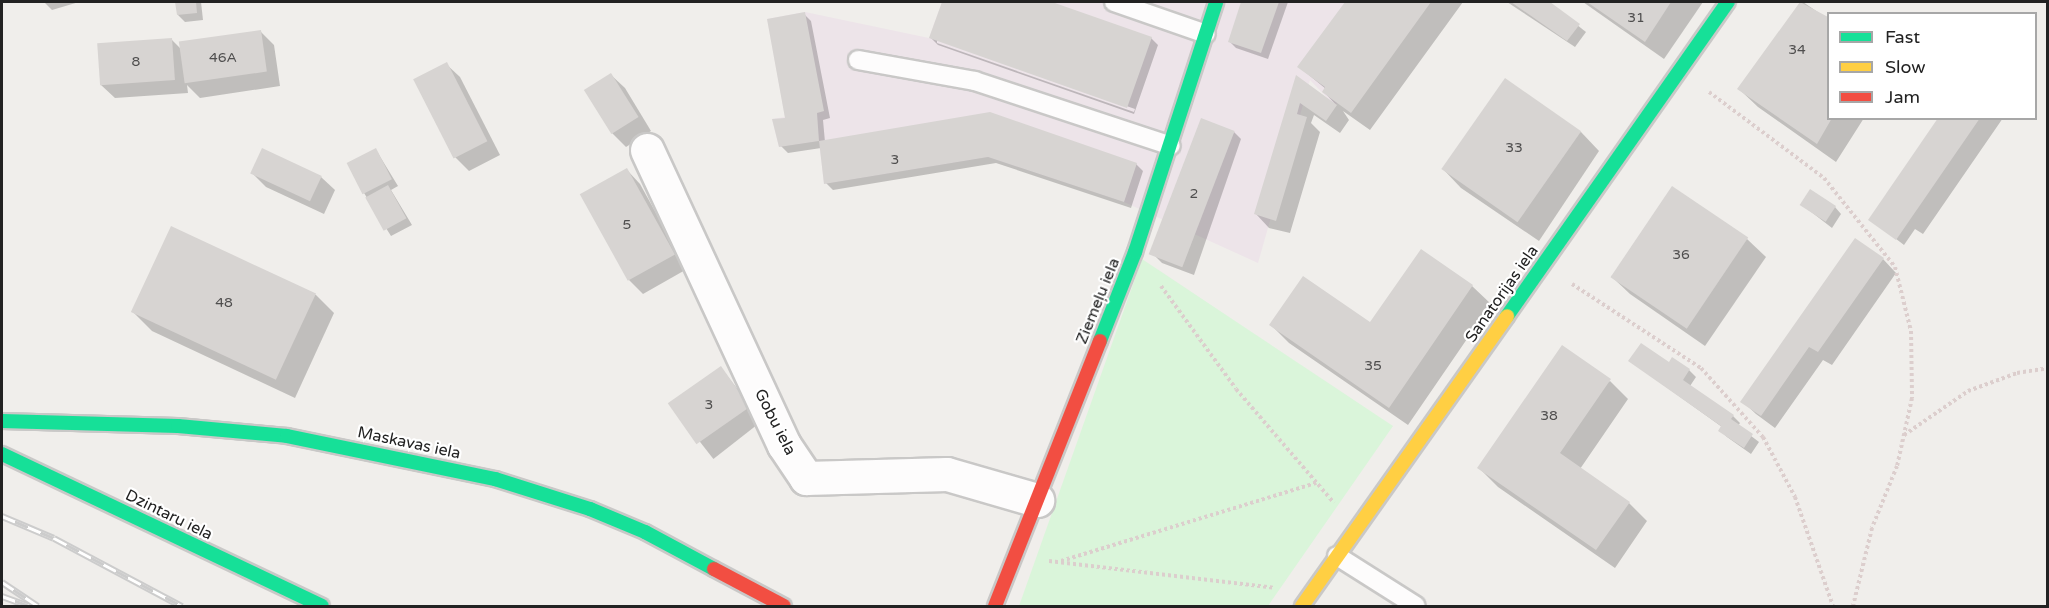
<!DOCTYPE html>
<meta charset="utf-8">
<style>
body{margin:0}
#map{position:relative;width:2049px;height:608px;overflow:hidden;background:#f0eeeb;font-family:"Varela Round",sans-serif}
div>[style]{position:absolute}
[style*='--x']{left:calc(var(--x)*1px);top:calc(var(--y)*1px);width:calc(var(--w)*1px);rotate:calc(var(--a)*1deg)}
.industrial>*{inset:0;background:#ede4e9}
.park>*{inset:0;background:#daf5da}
.shadow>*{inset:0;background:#0003;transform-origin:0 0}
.building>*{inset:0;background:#d7d4d2;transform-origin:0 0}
.path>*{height:4px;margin-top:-2px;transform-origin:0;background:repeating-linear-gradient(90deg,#dccecd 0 3px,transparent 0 6px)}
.roads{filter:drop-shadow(2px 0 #c9c8c7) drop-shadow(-2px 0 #c9c8c7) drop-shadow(0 2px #c9c8c7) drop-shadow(0 -2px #c9c8c7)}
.lane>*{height:18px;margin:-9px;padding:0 9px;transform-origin:9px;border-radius:9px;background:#fdfcfc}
.street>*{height:33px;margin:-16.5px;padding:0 16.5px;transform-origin:16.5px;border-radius:16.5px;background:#fdfcfc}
.fast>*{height:14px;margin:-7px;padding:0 7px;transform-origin:7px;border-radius:7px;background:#16e098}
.slow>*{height:14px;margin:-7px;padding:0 7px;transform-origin:7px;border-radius:7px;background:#ffcf43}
.jam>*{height:14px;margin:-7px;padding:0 7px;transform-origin:7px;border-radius:7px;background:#f24e42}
.rail>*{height:7px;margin-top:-3.5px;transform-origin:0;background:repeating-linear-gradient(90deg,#fff 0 14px,#ccc 0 28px);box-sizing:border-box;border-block:2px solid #ccc}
span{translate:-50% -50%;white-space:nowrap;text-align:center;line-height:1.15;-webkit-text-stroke:4.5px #fff;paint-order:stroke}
.number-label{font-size:14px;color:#4f4e4e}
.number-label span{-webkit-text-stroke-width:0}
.street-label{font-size:16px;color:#222}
.frame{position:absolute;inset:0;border:3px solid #222;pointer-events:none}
.legend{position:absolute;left:1827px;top:12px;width:210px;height:108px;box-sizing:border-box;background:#fff;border:2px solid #a7a7a7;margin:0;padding:8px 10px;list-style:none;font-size:18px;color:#222}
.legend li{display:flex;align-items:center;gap:12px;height:30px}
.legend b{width:30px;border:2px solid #a7a7a7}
</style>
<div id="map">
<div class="industrial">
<i style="clip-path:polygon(942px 2px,1412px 2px,1335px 106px,1310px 80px,1258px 263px,1124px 202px,988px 157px,824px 184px,819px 141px,779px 147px,772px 119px,785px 117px,767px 19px,805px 12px,929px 38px)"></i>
</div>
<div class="park">
<i style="clip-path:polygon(1142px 259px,1393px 426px,1268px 606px,1019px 606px)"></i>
</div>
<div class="shadow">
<i style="clip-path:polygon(44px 2px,79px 2px,52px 10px)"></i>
<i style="clip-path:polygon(177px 2px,201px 2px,203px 20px,185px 22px,178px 15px)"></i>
<i style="clip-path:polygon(evenodd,944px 2px,1047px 2px,1151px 38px,1158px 45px,1134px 114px,938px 45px,931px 38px,944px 2px,937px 39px,1135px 109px,1134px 112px,937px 43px,937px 39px)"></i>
<i style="clip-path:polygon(1243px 2px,1288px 2px,1268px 59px,1236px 48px,1229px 41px)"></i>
<i style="clip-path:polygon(1347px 2px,1463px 2px,1370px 130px,1343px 111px,1349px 120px,1340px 133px,1314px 115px,1311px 123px,1320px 132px,1290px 233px,1269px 228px,1256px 214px,1297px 78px,1335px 104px,1324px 92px,1326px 89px,1299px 67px)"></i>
<i style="clip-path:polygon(1507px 2px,1548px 2px,1586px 32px,1575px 47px)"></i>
<i style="clip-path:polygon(1583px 2px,1703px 2px,1664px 59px)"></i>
<i style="clip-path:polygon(1803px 2px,1828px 19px,1828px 118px,1864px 118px,1836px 162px,1758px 107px,1739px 89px)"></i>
<i style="clip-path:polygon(804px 14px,811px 21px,830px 118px,823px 120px,825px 142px,1136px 164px,1143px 171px,1131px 208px,996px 163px,833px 190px,826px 183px,821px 148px,788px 153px,781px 146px)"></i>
<i style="clip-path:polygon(260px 31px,274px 45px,280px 86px,200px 98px,187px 85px,188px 93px,115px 98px,101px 85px,172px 40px,181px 49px)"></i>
<i style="clip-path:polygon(446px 64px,460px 77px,500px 155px,469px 171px,455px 157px)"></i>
<i style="clip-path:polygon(611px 75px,625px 88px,651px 131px,626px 147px,612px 133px)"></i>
<i style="clip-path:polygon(1940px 118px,2003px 118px,1923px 234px,1915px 229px,1904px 245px,1870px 219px)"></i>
<i style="clip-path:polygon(1234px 132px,1241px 139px,1194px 275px,1162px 263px,1155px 256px)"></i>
<i style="clip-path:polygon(1581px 132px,1599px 151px,1539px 241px,1461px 188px,1443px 169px)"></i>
<i style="clip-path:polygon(376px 150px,398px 186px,391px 190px,412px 225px,391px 236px,364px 193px)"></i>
<i style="clip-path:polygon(627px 170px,640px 184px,687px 269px,643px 294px,629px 280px)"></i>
<i style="clip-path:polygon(252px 173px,321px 177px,335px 190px,324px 214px,266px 187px)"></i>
<i style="clip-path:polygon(1801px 204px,1835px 207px,1841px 214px,1832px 228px)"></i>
<i style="clip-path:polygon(171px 228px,316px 295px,334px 313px,295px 398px,152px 331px,133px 312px)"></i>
<i style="clip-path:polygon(1747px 239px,1766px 257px,1705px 346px,1630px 294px,1611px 276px)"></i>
<i style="clip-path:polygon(1422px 251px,1472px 286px,1491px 304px,1408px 425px,1289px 343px,1271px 325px,1371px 325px)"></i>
<i style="clip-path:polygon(1883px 259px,1896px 273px,1832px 365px,1823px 360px,1775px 428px,1756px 414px,1742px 401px)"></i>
<i style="clip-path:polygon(1630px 361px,1669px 364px,1689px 370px,1696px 377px,1690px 386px,1733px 416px,1740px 423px,1738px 426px,1759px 442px,1751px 454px,1727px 437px,1720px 430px,1722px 427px)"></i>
<i style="left:721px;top:368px;width:67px;height:62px;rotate:52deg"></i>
<i style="clip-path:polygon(1610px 381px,1628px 399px,1580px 469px,1629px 503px,1647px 521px,1615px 568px,1498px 487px,1479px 468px)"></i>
</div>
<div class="building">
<i style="clip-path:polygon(175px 2px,196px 2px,197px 13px,177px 15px)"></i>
<i style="clip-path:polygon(942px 2px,1052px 2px,1152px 37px,1127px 108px,929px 38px)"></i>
<i style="clip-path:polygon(1241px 2px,1279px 2px,1261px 53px,1228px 42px)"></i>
<i style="clip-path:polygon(1345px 2px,1431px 2px,1351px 113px,1322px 92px,1325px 87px,1297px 67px)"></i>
<i style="clip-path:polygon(1511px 2px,1550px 2px,1580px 24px,1567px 41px)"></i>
<i style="clip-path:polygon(1587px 2px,1671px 2px,1645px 42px)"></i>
<i style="clip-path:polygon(1800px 2px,1828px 17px,1828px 118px,1832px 118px,1817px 144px,1737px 89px)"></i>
<i style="clip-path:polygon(805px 12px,824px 111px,817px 113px,819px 141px,779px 147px,772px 119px,785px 118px,767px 19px)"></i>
<i style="left:261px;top:30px;width:42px;height:83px;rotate:82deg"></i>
<i style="left:172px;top:38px;width:42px;height:75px;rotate:86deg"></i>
<i style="left:447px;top:62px;width:89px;height:38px;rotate:63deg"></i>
<i style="left:611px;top:73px;width:52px;height:32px;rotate:58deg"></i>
<i style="clip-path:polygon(1296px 75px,1337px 105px,1326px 121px,1300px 103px,1297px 114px,1307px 117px,1276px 221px,1254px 214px)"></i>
<i style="left:1505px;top:78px;width:93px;height:111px;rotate:35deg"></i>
<i style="clip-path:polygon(990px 112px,1137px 163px,1124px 202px,988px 157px,824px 184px,819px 141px)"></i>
<i style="left:1201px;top:118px;width:36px;height:146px;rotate:21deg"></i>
<i style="clip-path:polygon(1938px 118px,1980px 118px,1896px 240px,1868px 220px)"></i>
<i style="left:262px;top:148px;width:66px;height:28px;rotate:25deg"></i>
<i style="left:376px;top:148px;width:35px;height:33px;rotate:63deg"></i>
<i style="left:627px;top:168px;width:99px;height:54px;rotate:61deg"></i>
<i style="left:388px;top:185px;width:38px;height:26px;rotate:61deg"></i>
<i style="left:1672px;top:186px;width:92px;height:110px;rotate:34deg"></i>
<i style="left:1810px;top:189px;width:31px;height:19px;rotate:33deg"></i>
<i style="left:171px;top:226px;width:160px;height:95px;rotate:25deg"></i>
<i style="clip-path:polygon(1855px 238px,1884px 258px,1818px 352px,1809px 347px,1761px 416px,1740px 402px)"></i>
<i style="clip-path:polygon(1421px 249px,1473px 285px,1389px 408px,1269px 325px,1303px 276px,1370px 322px)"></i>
<i style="clip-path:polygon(1641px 343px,1669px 362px,1672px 357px,1690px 369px,1683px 380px,1734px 415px,1731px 419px,1753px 434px,1744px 448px,1718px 431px,1721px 426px,1628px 361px)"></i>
<i style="clip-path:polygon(1562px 345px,1611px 379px,1560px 453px,1630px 502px,1596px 550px,1477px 468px)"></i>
<i style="left:721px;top:366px;width:50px;height:65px;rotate:55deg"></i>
</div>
<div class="path">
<i style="--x:1709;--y:92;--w:144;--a:36.8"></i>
<i style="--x:1824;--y:178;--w:114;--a:51.4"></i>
<i style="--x:1895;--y:267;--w:66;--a:76"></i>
<i style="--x:1911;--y:331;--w:67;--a:89.1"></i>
<i style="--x:1912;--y:398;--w:70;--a:102.4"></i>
<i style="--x:1897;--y:466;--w:67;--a:112"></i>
<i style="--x:1872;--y:528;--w:80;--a:103.7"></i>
<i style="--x:1572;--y:284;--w:154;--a:33.1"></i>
<i style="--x:1701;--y:368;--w:93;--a:48.1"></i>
<i style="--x:1763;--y:437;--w:68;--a:61.9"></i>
<i style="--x:1795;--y:497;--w:115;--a:70.8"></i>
<i style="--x:1161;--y:286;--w:127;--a:53.9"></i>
<i style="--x:1236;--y:389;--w:150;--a:49.3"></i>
<i style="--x:1904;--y:435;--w:78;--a:-34.5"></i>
<i style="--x:1968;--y:391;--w:52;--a:-20.2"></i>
<i style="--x:2017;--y:373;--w:31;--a:-9"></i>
<i style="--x:1049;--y:561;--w:227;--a:6.8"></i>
<i style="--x:1061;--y:561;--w:267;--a:-17"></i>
</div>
<div class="roads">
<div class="lane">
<i style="--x:1114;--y:2;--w:97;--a:19.2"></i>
<i style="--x:858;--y:60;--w:119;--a:10.2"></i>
<i style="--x:975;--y:81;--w:206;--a:18.3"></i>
<i style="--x:1337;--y:556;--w:93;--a:32.3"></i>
</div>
<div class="street">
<i style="--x:647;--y:150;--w:325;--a:65.1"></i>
<i style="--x:784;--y:445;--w:40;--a:56"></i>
<i style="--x:806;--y:478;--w:141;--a:-1.6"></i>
<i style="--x:947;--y:474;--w:94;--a:16.1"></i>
</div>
<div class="fast">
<i style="--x:1507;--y:316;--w:384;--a:-54.9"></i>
<i style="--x:1100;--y:341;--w:96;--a:-68.5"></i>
<i style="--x:1135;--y:252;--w:263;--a:-72"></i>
<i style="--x:2;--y:421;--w:176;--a:1.6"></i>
<i style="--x:178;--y:426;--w:109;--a:5.2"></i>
<i style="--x:287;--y:436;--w:212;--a:11.7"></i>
<i style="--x:495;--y:479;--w:100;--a:17.5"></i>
<i style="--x:590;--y:509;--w:60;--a:22.7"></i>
<i style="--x:645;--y:532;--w:78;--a:28.2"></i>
<i style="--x:2;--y:454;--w:354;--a:25.4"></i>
</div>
<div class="slow">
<i style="--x:1302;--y:606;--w:355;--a:-54.7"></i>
</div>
<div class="jam">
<i style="--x:714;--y:569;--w:79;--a:27.9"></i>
<i style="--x:995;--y:606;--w:285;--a:-68.4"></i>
</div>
</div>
<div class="rail">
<i style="--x:2;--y:516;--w:56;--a:22.9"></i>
<i style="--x:54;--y:538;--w:145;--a:28"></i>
<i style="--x:2;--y:582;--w:43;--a:33.7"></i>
<i style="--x:2;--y:596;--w:27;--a:20"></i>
</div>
<div class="number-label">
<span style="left:1636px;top:18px">31</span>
<span style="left:1797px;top:50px">34</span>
<span style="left:223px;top:58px">46A</span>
<span style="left:136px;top:62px">8</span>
<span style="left:1514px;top:148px">33</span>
<span style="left:895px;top:160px">3</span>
<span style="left:1194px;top:194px">2</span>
<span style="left:627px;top:225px">5</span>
<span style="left:1681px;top:255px">36</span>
<span style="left:224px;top:303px">48</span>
<span style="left:1373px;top:366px">35</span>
<span style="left:709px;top:405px">3</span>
<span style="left:1549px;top:416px">38</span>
</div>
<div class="street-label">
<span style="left:1502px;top:294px;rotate:-55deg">Sanatorijas iela</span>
<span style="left:1098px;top:301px;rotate:-68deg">Ziemeļu iela</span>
<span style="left:775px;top:422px;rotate:63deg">Gobu iela</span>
<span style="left:409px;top:443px;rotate:12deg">Maskavas iela</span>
<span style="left:169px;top:515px;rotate:26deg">Dzintaru iela</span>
</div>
<div class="frame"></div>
<ul class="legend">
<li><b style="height:8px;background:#16e098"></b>Fast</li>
<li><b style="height:8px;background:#ffcf43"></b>Slow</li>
<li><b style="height:8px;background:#f24e42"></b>Jam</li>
</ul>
</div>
